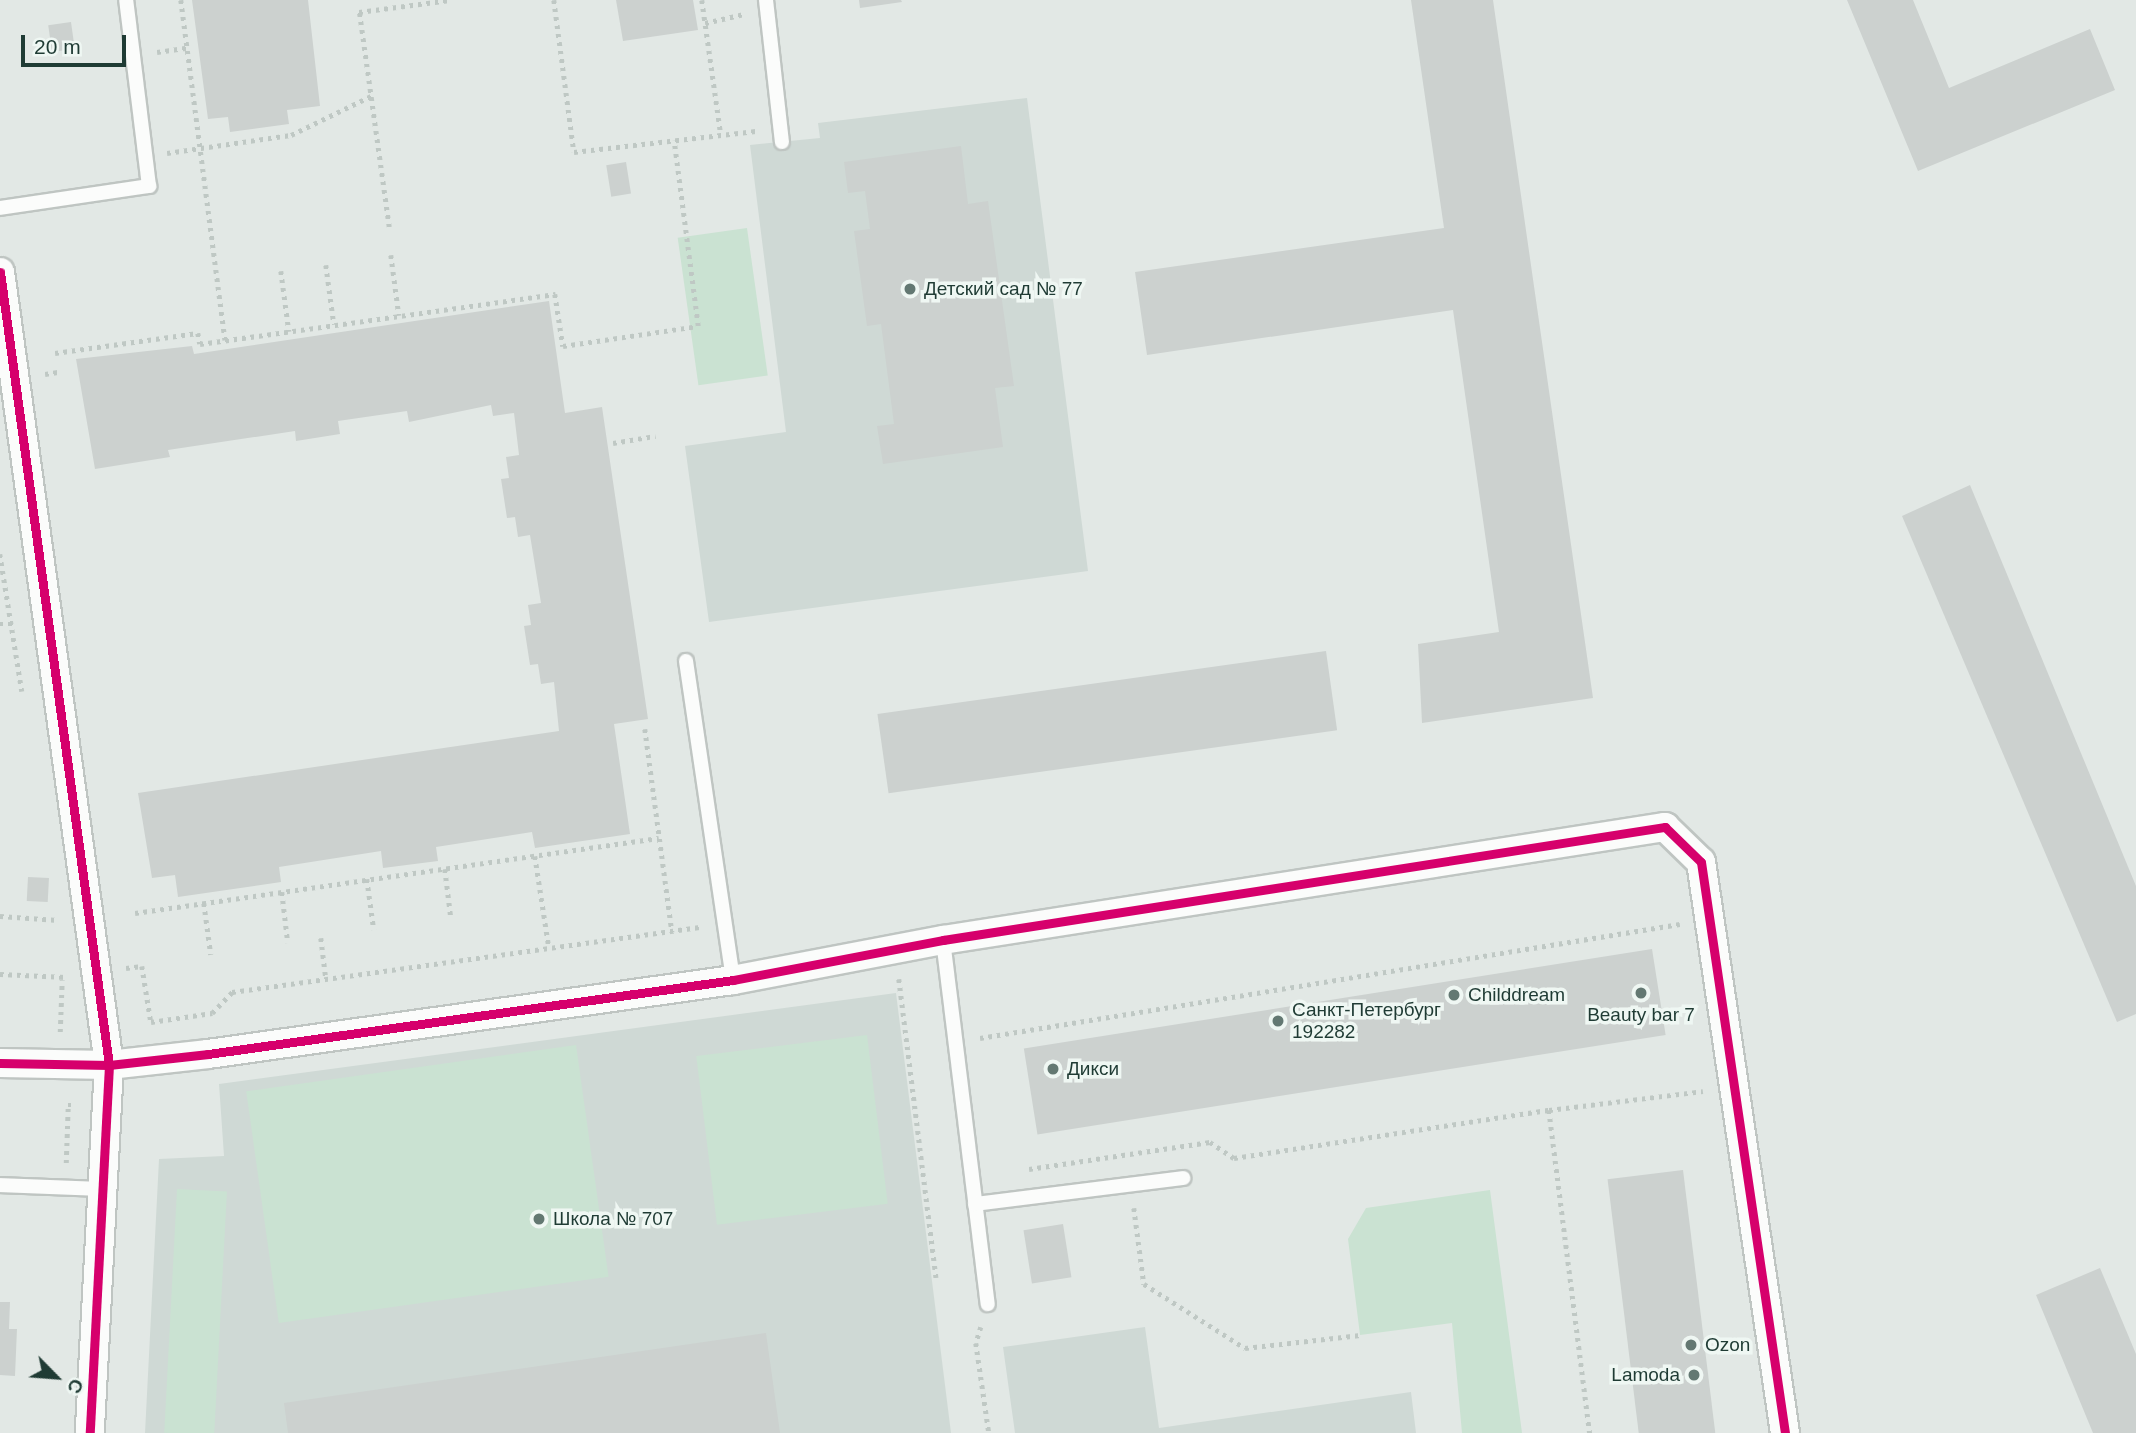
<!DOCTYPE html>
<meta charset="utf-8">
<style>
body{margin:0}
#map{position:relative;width:2136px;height:1433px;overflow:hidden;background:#e2e8e5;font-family:Arial,sans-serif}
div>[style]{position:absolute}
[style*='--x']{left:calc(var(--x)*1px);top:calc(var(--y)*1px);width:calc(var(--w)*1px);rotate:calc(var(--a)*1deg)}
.built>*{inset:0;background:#cfd9d5}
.green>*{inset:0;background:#cae2d2;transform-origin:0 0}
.building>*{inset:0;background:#ccd1cf;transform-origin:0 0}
.path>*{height:4.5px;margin-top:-2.25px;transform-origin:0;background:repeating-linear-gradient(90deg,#bfc8c4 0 3.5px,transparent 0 8.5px)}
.roads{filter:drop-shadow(2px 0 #bfc5c2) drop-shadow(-2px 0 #bfc5c2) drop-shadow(0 2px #bfc5c2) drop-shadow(0 -2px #bfc5c2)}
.lane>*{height:14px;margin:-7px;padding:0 7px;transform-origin:7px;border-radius:7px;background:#fbfcfb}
.street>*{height:28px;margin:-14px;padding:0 14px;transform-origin:14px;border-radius:14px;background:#fbfcfb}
.cycleway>*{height:9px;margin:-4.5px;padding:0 4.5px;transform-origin:4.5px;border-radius:4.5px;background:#d6006c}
.dots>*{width:19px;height:19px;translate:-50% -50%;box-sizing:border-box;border:4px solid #eff7f3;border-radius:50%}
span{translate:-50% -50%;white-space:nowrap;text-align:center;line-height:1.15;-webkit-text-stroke:7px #eff7f3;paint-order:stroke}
.poi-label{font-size:19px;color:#1f3b34}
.left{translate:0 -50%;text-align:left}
.right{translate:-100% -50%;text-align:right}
.north{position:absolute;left:21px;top:1342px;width:70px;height:70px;-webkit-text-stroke:5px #eff7f3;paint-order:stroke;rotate:115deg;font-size:19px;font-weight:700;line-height:28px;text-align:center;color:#1f3b34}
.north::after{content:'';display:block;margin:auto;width:24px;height:32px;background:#1f3b34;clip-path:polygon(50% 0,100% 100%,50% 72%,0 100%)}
.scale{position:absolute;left:21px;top:35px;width:105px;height:32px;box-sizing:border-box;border:4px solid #1f3b34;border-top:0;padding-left:9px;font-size:21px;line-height:24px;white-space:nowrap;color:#1f3b34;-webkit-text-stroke:5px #eff7f3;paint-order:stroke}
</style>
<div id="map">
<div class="built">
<i style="clip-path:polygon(1027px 98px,1088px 571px,709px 622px,685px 446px,786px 432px,750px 145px,820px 138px,818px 123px)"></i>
<i style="clip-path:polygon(896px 993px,951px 1433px,145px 1433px,159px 1159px,224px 1156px,219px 1084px)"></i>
<i style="clip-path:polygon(1145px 1327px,1159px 1428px,1411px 1392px,1416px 1433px,1015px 1433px,1003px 1347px)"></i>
</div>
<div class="green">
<i style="left:747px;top:228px;width:149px;height:70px;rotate:82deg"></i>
<i style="left:867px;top:1035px;width:170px;height:172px;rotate:83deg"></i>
<i style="left:576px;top:1045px;width:234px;height:333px;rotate:82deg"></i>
<i style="left:177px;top:1189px;width:50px;height:244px;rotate:3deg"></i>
<i style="clip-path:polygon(1490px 1190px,1522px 1433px,1462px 1433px,1452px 1323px,1360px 1335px,1348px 1239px,1366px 1208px)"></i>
</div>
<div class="building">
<i style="clip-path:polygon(192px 0,308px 0,320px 106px,287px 110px,289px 124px,230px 132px,228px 117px,208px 119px)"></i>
<i style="clip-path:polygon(616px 0,693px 0,698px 30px,623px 41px)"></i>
<i style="clip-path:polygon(859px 0,901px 0,902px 2px,860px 8px)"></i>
<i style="clip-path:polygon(1411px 0,1493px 0,1593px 698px,1422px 723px,1418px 644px,1499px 632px,1453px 310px,1147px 355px,1135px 272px,1444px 228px)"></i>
<i style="clip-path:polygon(1847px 0,1913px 0,1949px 88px,2090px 29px,2115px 90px,1918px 171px)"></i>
<i style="left:71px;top:22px;width:27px;height:23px;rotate:82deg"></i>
<i style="clip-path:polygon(961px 146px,968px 204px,988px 201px,1014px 386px,995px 388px,1003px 447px,883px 464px,877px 426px,894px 424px,881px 324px,867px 326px,854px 231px,870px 229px,865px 191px,848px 193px,844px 162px)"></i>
<i style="left:626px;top:162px;width:32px;height:20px;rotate:81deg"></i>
<i style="clip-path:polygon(549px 301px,565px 413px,602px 407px,648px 719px,614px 724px,630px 834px,535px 848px,532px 832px,436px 847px,438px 861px,383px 868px,381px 851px,279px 867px,281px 882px,178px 897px,175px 875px,152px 878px,138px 793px,559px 731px,554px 682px,541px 684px,538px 664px,530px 665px,524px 626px,531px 625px,528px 605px,541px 603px,530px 535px,518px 537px,515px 517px,507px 518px,501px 479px,509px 478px,506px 457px,519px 455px,514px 413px,493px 416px,491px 405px,409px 422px,407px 411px,338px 421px,340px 434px,296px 441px,295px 431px,168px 450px,170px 457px,95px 469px,76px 359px,192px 346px,194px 354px)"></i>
<i style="clip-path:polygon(1970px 485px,2136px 886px,2136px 1014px,2117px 1022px,1902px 516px)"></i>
<i style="left:1326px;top:651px;width:80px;height:453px;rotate:82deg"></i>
<i style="left:28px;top:877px;width:21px;height:24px;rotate:3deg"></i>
<i style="left:1652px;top:949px;width:87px;height:636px;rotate:81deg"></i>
<i style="left:1683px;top:1170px;width:265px;height:76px;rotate:83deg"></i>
<i style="left:1063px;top:1224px;width:54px;height:40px;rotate:81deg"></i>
<i style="clip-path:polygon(2100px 1268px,2136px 1354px,2136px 1433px,2093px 1433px,2036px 1295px)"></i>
<i style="clip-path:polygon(0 1302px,10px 1302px,9px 1329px,17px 1329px,15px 1376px,0 1375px)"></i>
<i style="clip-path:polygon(766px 1333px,780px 1433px,288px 1433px,284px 1403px)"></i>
</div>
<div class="path">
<i style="--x:181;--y:0;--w:343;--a:82.6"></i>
<i style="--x:554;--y:0;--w:153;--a:82.5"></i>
<i style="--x:574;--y:152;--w:183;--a:-6.6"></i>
<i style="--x:702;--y:0;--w:136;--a:82"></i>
<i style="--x:705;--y:23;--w:39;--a:-13"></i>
<i style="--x:157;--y:52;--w:30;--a:-8"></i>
<i style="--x:167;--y:153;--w:125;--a:-8.3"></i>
<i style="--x:291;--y:135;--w:89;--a:-26"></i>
<i style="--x:389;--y:227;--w:217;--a:-97.9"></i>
<i style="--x:359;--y:12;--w:92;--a:-7.5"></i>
<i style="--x:391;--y:255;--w:61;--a:82.4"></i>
<i style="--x:326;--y:265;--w:60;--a:82.3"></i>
<i style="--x:281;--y:271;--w:61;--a:82.4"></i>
<i style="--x:55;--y:353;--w:144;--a:-8"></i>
<i style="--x:198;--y:333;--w:11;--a:80"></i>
<i style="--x:200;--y:344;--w:359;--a:-8"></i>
<i style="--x:555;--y:294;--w:53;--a:81.3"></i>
<i style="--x:563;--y:346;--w:136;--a:-8.4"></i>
<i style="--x:698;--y:326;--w:187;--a:-97.4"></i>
<i style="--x:45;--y:374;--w:13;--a:-9"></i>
<i style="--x:613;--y:443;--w:43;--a:-9.5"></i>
<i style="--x:0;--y:554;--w:139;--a:80.9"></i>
<i style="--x:0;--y:624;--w:12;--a:0"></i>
<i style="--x:645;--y:729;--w:205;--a:82.4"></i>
<i style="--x:535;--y:856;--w:93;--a:81.3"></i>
<i style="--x:445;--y:869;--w:49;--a:83"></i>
<i style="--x:367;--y:879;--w:51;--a:82.2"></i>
<i style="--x:282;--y:892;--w:51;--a:83.3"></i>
<i style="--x:204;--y:903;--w:52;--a:82.3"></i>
<i style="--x:135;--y:913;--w:529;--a:-8.15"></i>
<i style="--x:0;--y:916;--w:58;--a:3.9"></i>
<i style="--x:321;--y:938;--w:41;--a:83"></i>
<i style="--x:126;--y:968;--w:16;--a:-7"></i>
<i style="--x:142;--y:966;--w:57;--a:80.9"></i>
<i style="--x:151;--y:1022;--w:62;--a:-8.4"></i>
<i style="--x:212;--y:1013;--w:29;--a:-46"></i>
<i style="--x:232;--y:992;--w:474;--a:-7.9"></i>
<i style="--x:0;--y:974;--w:66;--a:2.6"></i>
<i style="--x:899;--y:979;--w:301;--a:82.9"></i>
<i style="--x:60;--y:1032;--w:52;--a:-87.8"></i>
<i style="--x:980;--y:1038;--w:709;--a:-9.25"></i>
<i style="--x:1549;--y:1110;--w:155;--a:-7"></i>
<i style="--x:66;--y:1163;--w:58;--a:-88"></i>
<i style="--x:68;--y:1105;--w:7;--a:0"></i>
<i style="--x:1029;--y:1169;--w:183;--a:-8.5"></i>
<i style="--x:1210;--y:1142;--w:29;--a:34"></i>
<i style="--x:1234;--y:1158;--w:319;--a:-8.7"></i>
<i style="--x:1549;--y:1110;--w:326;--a:82.8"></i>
<i style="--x:1134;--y:1208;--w:77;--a:82.5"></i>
<i style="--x:1144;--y:1284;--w:120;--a:32.4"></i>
<i style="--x:1245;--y:1348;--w:116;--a:-6.4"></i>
<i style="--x:981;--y:1327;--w:17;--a:107"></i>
<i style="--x:976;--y:1343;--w:91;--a:81.8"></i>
</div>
<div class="roads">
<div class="lane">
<i style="--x:766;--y:0;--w:143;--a:83.6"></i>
<i style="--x:0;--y:208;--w:151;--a:-8.4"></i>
<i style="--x:149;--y:186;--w:187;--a:-97"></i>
<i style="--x:686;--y:661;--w:322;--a:81.6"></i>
<i style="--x:943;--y:940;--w:367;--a:83"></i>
<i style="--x:0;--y:1185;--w:101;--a:2.3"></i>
<i style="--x:975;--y:1204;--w:210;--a:-7.1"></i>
</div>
<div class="street">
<i style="--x:0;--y:272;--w:800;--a:82.17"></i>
<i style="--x:109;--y:1065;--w:368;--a:93"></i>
<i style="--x:0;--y:1063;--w:109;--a:1.1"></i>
<i style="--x:109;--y:1065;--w:100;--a:-6.3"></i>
<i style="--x:208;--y:1054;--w:530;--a:-8.02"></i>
<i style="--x:733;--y:980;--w:214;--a:-10.8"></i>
<i style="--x:943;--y:940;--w:731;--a:-8.9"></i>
<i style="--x:1665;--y:827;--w:50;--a:44.2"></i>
<i style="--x:1701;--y:862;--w:577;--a:81.63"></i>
</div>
</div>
<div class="cycleway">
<i style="--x:0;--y:272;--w:800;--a:82.17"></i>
<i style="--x:109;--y:1065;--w:368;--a:93"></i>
<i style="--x:0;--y:1063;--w:109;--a:1.1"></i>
<i style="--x:109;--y:1065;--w:100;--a:-6.3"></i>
<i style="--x:208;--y:1054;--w:530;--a:-8.02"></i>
<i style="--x:733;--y:980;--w:214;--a:-10.8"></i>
<i style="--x:943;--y:940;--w:731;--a:-8.9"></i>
<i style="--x:1665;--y:827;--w:50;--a:44.2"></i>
<i style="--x:1701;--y:862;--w:577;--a:81.63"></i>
</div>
<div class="dots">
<i style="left:910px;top:289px;background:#637872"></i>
<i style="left:1641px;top:993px;background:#637872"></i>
<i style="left:1454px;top:995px;background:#637872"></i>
<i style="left:1278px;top:1021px;background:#637872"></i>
<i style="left:1053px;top:1069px;background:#637872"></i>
<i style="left:539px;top:1219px;background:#637872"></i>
<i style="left:1691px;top:1345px;background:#637872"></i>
<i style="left:1694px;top:1375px;background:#637872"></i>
</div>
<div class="poi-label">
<span class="left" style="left:924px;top:289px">Детский сад № 77</span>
<span class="left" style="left:1468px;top:995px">Childdream</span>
<span class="left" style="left:1292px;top:1021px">Санкт-Петербург<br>192282</span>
<span style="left:1641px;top:1015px">Beauty bar 7</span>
<span class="left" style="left:1067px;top:1069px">Дикси</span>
<span class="left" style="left:553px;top:1219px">Школа № 707</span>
<span class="left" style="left:1705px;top:1345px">Ozon</span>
<span class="right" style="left:1680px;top:1375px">Lamoda</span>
</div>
<div class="north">С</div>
<div class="scale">20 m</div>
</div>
